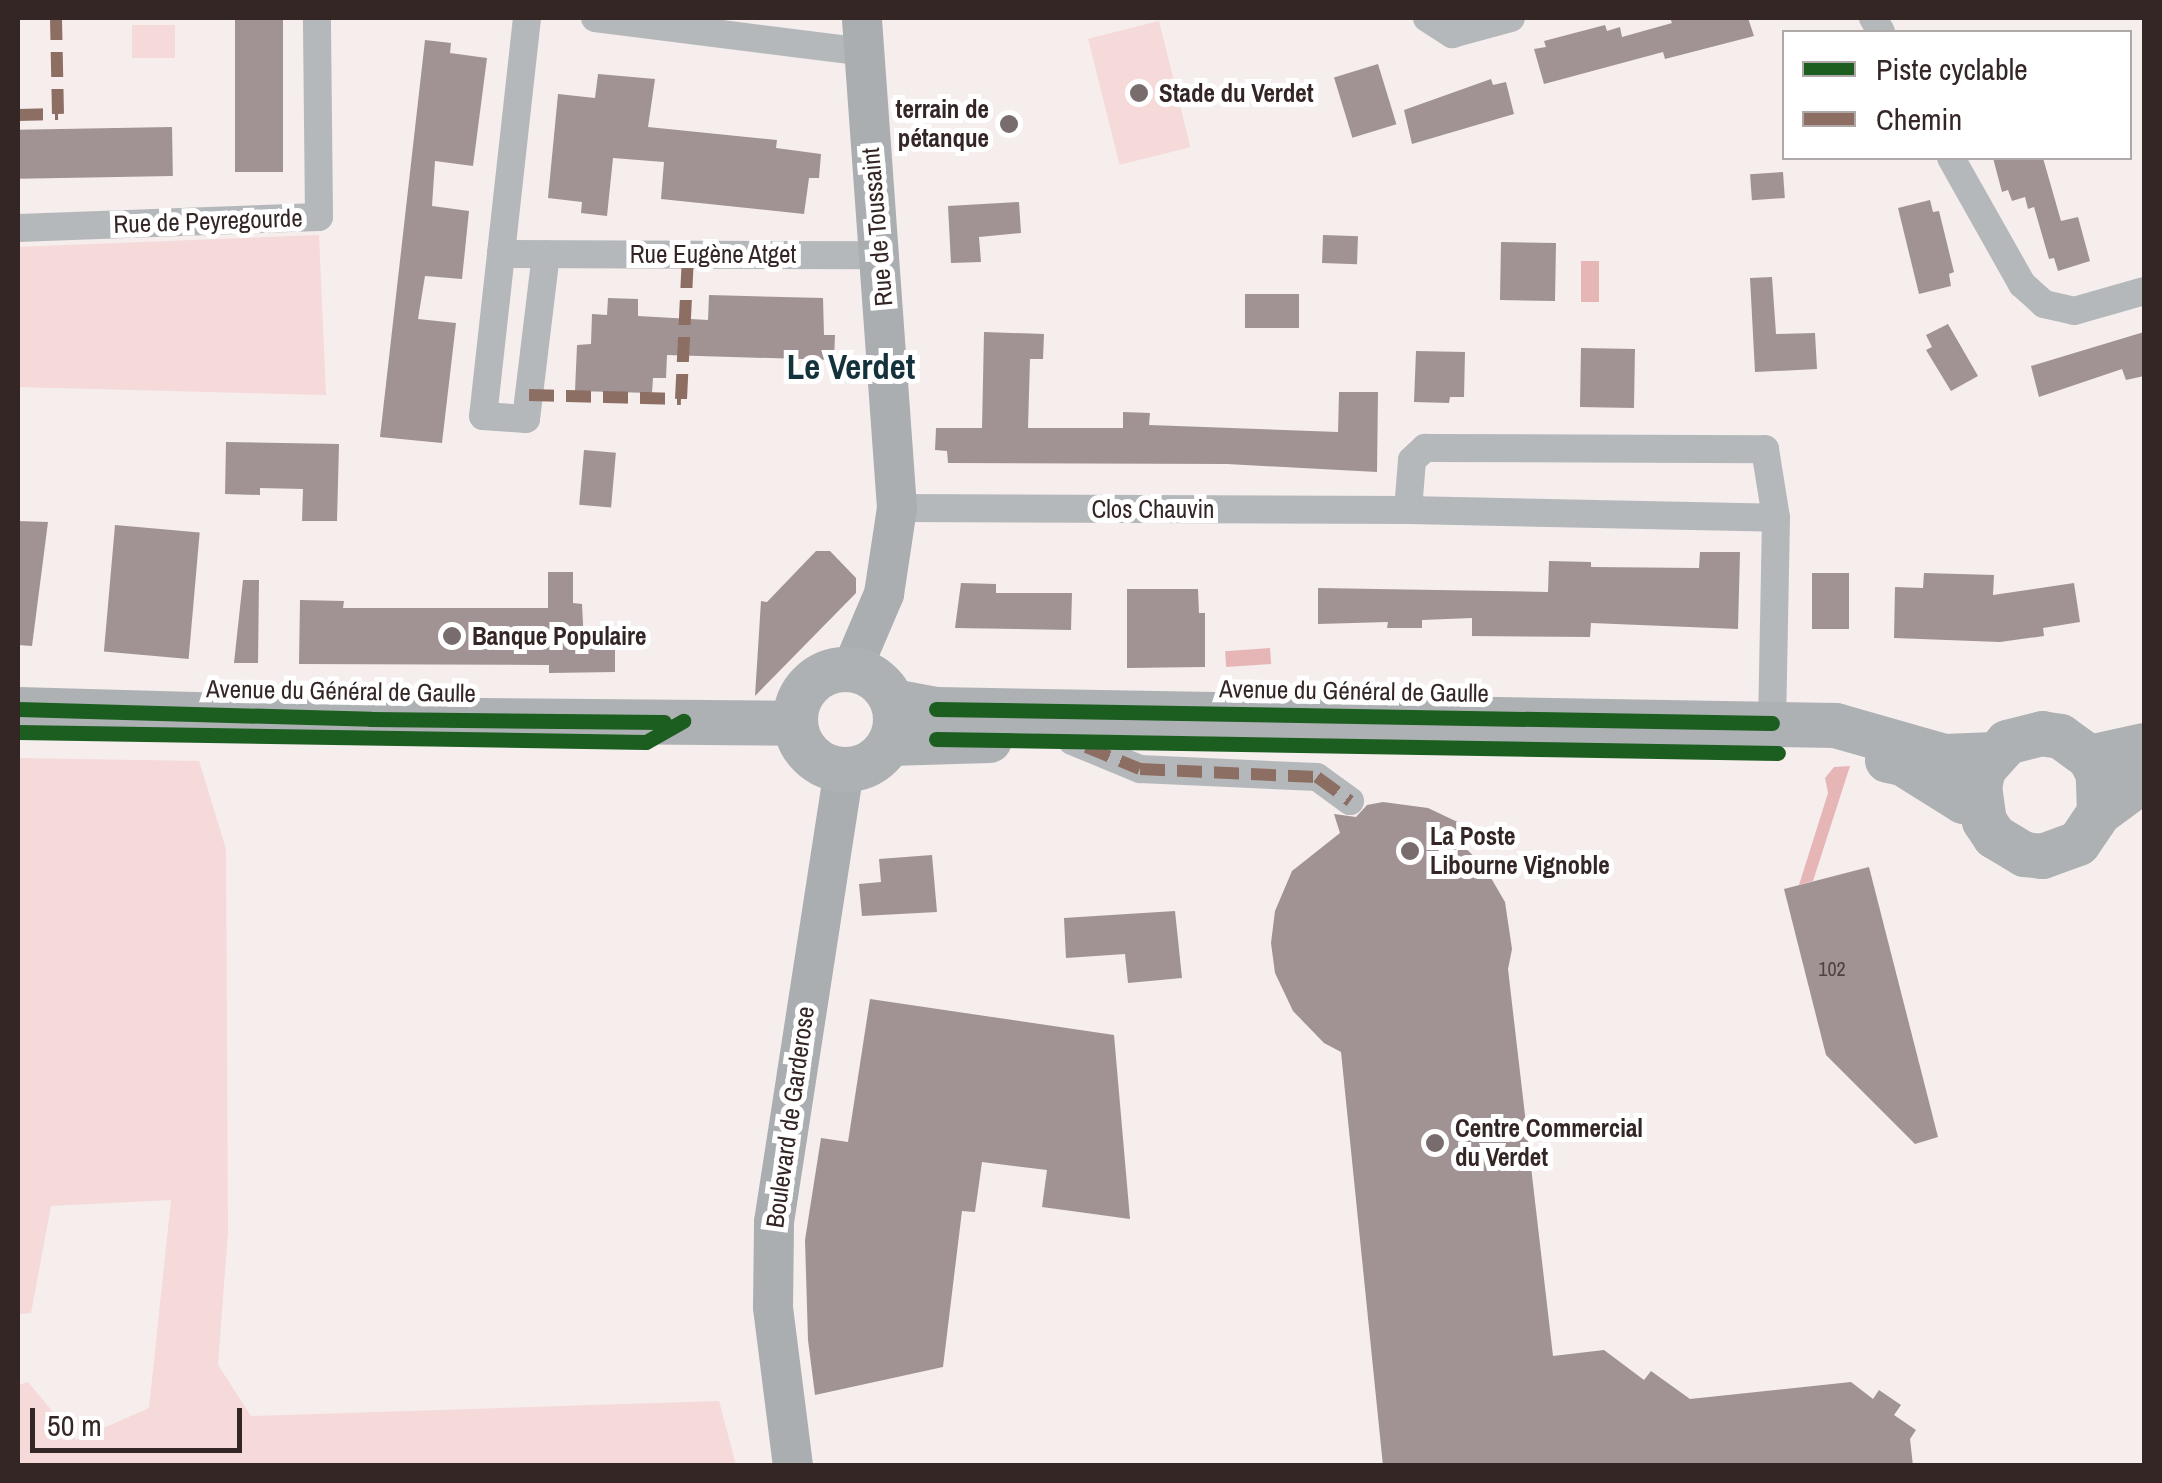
<!DOCTYPE html>
<meta charset="utf-8">
<style>
body{margin:0}
#map{position:relative;width:2162px;height:1483px;overflow:hidden;background:#f6eded;font-family:"Archivo Narrow",sans-serif}
div>[style]{position:absolute}
[style*='--x']{left:calc(var(--x)*1px);top:calc(var(--y)*1px);width:calc(var(--w)*1px);rotate:calc(var(--a)*1deg)}
.green>*{inset:0;background:#f6d9d9;transform-origin:0 0}
.water>*{inset:0;background:#e6b6b7;transform-origin:0 0}
.building>*{inset:0;background:#a19393;transform-origin:0 0}
.street>*{height:28px;margin:-14px;padding:0 14px;transform-origin:14px;border-radius:14px;background:#b5b8bb}
.secondary>*{height:40px;margin:-20px;padding:0 20px;transform-origin:20px;border-radius:20px;background:#aaaeb1}
.primary>*{height:45px;margin:-22.5px;padding:0 22.5px;transform-origin:22.5px;border-radius:22.5px;background:#aeb1b3}
.primary>.ring{margin:-22.5px;padding:0;box-sizing:content-box;background:none;border:45px solid #aeb1b3;border-radius:50%}
.quiet>*{height:12px;margin-top:-6px;transform-origin:0;background:repeating-linear-gradient(90deg,#8d6e63 0 25px,transparent 0 37px)}
.cycleway>*{height:15px;margin:-7.5px;padding:0 7.5px;transform-origin:7.5px;border-radius:7.5px;background:#1b5e20}
.dots>*{width:28px;height:28px;translate:-50% -50%;box-sizing:border-box;border:5px solid #fff;border-radius:50%}
span{translate:-50% -50%;white-space:nowrap;text-align:center;line-height:1.15;-webkit-text-stroke:10px #fff;paint-order:stroke}
.number-label{font-size:20px;color:#504141}
.number-label span{-webkit-text-stroke-width:0}
.poi-label{font-size:25px;color:#352626;font-weight:700}
.left{translate:0 -50%;text-align:left}
.right{translate:-100% -50%;text-align:right}
.street-label{font-size:25px;color:#352626}
.district-label{font-size:35px;color:#14323c;font-weight:700}
.frame{position:absolute;inset:0;border:20px solid #352626;pointer-events:none}
.legend{position:absolute;left:1782px;top:30px;width:350px;height:130px;box-sizing:border-box;background:#fff;border:2px solid #aea8a8;margin:0;padding:12px 18px;list-style:none;font-size:30px;color:#352626}
.legend li{display:flex;align-items:center;gap:20px;height:50px}
.legend b{width:50px;border:2px solid #aea8a8}
.scale{position:absolute;left:30px;top:1408px;width:212px;height:45px;box-sizing:border-box;border:5px solid #352626;border-top:0;padding-left:12px;font-size:30px;line-height:35px;white-space:nowrap;color:#352626;-webkit-text-stroke:8px #fff;paint-order:stroke}
</style>
<div id="map">
<div class="green">
<i style="left:1159px;top:21px;width:130px;height:73px;rotate:76deg"></i>
<i style="left:132px;top:25px;width:43px;height:33px"></i>
<i style="clip-path:polygon(319px 235px,326px 395px,18px 387px,18px 247px)"></i>
<i style="clip-path:polygon(18px 758px,199px 761px,226px 849px,228px 1232px,218px 1365px,251px 1416px,719px 1401px,736px 1465px,18px 1465px,18px 1385px,28px 1382px,76px 1440px,149px 1408px,171px 1200px,51px 1206px,31px 1313px,18px 1314px)"></i>
</div>
<div class="water">
<i style="left:1581px;top:261px;width:18px;height:41px"></i>
<i style="left:1270px;top:648px;width:16px;height:45px;rotate:86deg"></i>
<i style="clip-path:polygon(1850px 766px,1813px 881px,1799px 885px,1828px 793px,1825px 778px,1834px 767px)"></i>
</div>
<div class="building">
<i style="left:235px;top:18px;width:48px;height:154px"></i>
<i style="clip-path:polygon(1670px 18px,1748px 18px,1754px 36px,1665px 59px,1663px 52px,1544px 84px,1534px 49px,1546px 47px,1544px 41px,1605px 25px,1607px 31px,1620px 27px,1622px 37px,1672px 23px)"></i>
<i style="clip-path:polygon(425px 40px,451px 43px,450px 53px,487px 58px,473px 166px,435px 161px,432px 206px,469px 211px,462px 279px,425px 276px,418px 319px,456px 323px,442px 443px,380px 437px)"></i>
<i style="left:1378px;top:64px;width:63px;height:46px;rotate:73deg"></i>
<i style="clip-path:polygon(598px 74px,655px 79px,648px 127px,777px 140px,776px 148px,821px 154px,819px 178px,809px 178px,804px 214px,661px 199px,664px 162px,613px 158px,607px 216px,581px 213px,582px 202px,548px 198px,558px 94px,595px 98px)"></i>
<i style="clip-path:polygon(1491px 79px,1493px 85px,1506px 82px,1514px 114px,1412px 144px,1404px 110px)"></i>
<i style="left:172px;top:127px;width:49px;height:154px;rotate:89deg"></i>
<i style="clip-path:polygon(1993px 158px,2043px 158px,2061px 221px,2078px 217px,2090px 261px,2058px 271px,2054px 258px,2049px 259px,2034px 207px,2028px 209px,2025px 197px,2012px 201px,2008px 190px,2002px 192px)"></i>
<i style="left:1783px;top:172px;width:26px;height:33px;rotate:86deg"></i>
<i style="clip-path:polygon(1930px 200px,1933px 212px,1939px 211px,1954px 272px,1949px 274px,1951px 286px,1919px 294px,1898px 208px)"></i>
<i style="clip-path:polygon(1019px 202px,1021px 233px,979px 237px,981px 262px,951px 263px,948px 206px)"></i>
<i style="left:1323px;top:235px;width:35px;height:28px;rotate:2deg"></i>
<i style="left:1556px;top:243px;width:58px;height:55px;rotate:91deg"></i>
<i style="clip-path:polygon(1772px 277px,1776px 334px,1815px 333px,1817px 369px,1755px 372px,1750px 278px)"></i>
<i style="left:1245px;top:294px;width:54px;height:34px"></i>
<i style="clip-path:polygon(709px 295px,823px 298px,824px 335px,835px 335px,834px 360px,667px 355px,666px 378px,653px 378px,652px 393px,575px 391px,577px 345px,591px 344px,592px 314px,607px 315px,608px 298px,638px 299px,638px 316px,708px 320px)"></i>
<i style="clip-path:polygon(1948px 324px,1978px 376px,1951px 391px,1926px 350px,1932px 347px,1926px 335px)"></i>
<i style="clip-path:polygon(984px 332px,1044px 334px,1043px 359px,1030px 359px,1028px 428px,1123px 428px,1123px 412px,1150px 413px,1149px 425px,1338px 432px,1339px 392px,1378px 392px,1377px 472px,1227px 464px,948px 463px,947px 451px,935px 450px,936px 428px,982px 428px)"></i>
<i style="clip-path:polygon(2144px 332px,2144px 376px,2126px 380px,2122px 369px,2039px 397px,2031px 366px)"></i>
<i style="left:1581px;top:348px;width:54px;height:59px;rotate:1deg"></i>
<i style="clip-path:polygon(1416px 351px,1465px 352px,1464px 397px,1450px 397px,1449px 403px,1414px 402px)"></i>
<i style="clip-path:polygon(226px 442px,339px 444px,337px 521px,302px 521px,303px 489px,260px 488px,260px 495px,225px 494px)"></i>
<i style="left:584px;top:450px;width:32px;height:55px;rotate:5deg"></i>
<i style="clip-path:polygon(18px 521px,48px 522px,32px 646px,18px 645px)"></i>
<i style="left:115px;top:525px;width:85px;height:127px;rotate:5deg"></i>
<i style="clip-path:polygon(816px 551px,830px 551px,856px 578px,856px 593px,755px 696px,761px 601px,767px 602px)"></i>
<i style="clip-path:polygon(1700px 552px,1740px 552px,1738px 629px,1591px 623px,1590px 637px,1472px 636px,1472px 618px,1422px 620px,1422px 628px,1387px 628px,1388px 622px,1318px 624px,1318px 588px,1548px 592px,1549px 561px,1591px 562px,1591px 567px,1699px 568px)"></i>
<i style="clip-path:polygon(548px 572px,573px 572px,573px 603px,582px 604px,584px 644px,615px 644px,615px 672px,549px 673px,549px 665px,299px 664px,300px 600px,344px 601px,343px 608px,548px 608px)"></i>
<i style="left:1812px;top:573px;width:37px;height:56px"></i>
<i style="clip-path:polygon(1924px 573px,1994px 575px,1993px 595px,2074px 583px,2080px 622px,2043px 628px,2044px 636px,2000px 642px,1894px 638px,1895px 587px,1923px 588px)"></i>
<i style="clip-path:polygon(243px 580px,259px 580px,258px 663px,234px 663px)"></i>
<i style="clip-path:polygon(961px 583px,996px 584px,996px 593px,1072px 593px,1071px 630px,955px 628px)"></i>
<i style="clip-path:polygon(1127px 589px,1198px 589px,1199px 613px,1205px 613px,1205px 667px,1127px 668px)"></i>
<i style="clip-path:polygon(1383px 802px,1428px 808px,1466px 826px,1459px 842px,1484px 866px,1505px 902px,1512px 949px,1508px 969px,1553px 1356px,1604px 1350px,1644px 1380px,1651px 1371px,1690px 1399px,1851px 1382px,1873px 1399px,1879px 1390px,1901px 1405px,1894px 1415px,1916px 1430px,1910px 1439px,1913px 1466px,1383px 1466px,1341px 1052px,1324px 1043px,1293px 1011px,1275px 973px,1271px 943px,1275px 911px,1292px 871px,1340px 833px,1334px 814px,1356px 817px,1367px 805px)"></i>
<i style="clip-path:polygon(932px 855px,937px 912px,862px 916px,859px 884px,881px 882px,879px 859px)"></i>
<i style="clip-path:polygon(1869px 867px,1938px 1137px,1915px 1144px,1826px 1055px,1784px 889px)"></i>
<i style="clip-path:polygon(1175px 911px,1182px 978px,1128px 983px,1125px 954px,1066px 958px,1064px 918px)"></i>
<i style="clip-path:polygon(870px 999px,1114px 1035px,1130px 1219px,1042px 1207px,1047px 1170px,982px 1162px,975px 1212px,962px 1211px,943px 1367px,815px 1395px,808px 1340px,805px 1240px,821px 1138px,848px 1142px)"></i>
</div>
<div class="street">
<i style="--x:527;--y:18;--w:237;--a:96.3"></i>
<i style="--x:501;--y:254;--w:379;--a:0.2"></i>
<i style="--x:595;--y:18;--w:271;--a:7.2"></i>
<i style="--x:1427;--y:18;--w:30;--a:33"></i>
<i style="--x:1452;--y:34;--w:61;--a:-15.2"></i>
<i style="--x:1873;--y:18;--w:16;--a:60"></i>
<i style="--x:1951;--y:158;--w:145;--a:60.6"></i>
<i style="--x:2022;--y:284;--w:30;--a:42"></i>
<i style="--x:2044;--y:304;--w:31;--a:13"></i>
<i style="--x:2074;--y:311;--w:73;--a:-15.9"></i>
<i style="--x:18;--y:228;--w:301;--a:-2.1"></i>
<i style="--x:319;--y:217;--w:199;--a:-90.6"></i>
<i style="--x:501;--y:254;--w:163;--a:96.3"></i>
<i style="--x:483;--y:416;--w:43;--a:4"></i>
<i style="--x:526;--y:419;--w:166;--a:-83.1"></i>
<i style="--x:897;--y:508;--w:511;--a:0.22"></i>
<i style="--x:1408;--y:510;--w:368;--a:1.2"></i>
<i style="--x:1408;--y:510;--w:50;--a:-85.4"></i>
<i style="--x:1412;--y:460;--w:18;--a:-43"></i>
<i style="--x:1425;--y:448;--w:340;--a:0.2"></i>
<i style="--x:1765;--y:449;--w:70;--a:80.9"></i>
<i style="--x:1776;--y:518;--w:205;--a:91.1"></i>
<i style="--x:1072;--y:741;--w:74;--a:22.4"></i>
<i style="--x:1140;--y:769;--w:177;--a:2.6"></i>
<i style="--x:1317;--y:777;--w:41;--a:36"></i>
</div>
<div class="secondary">
<i style="--x:852;--y:669;--w:82;--a:-66.9"></i>
<i style="--x:884;--y:594;--w:87;--a:-81.4"></i>
<i style="--x:897;--y:508;--w:491;--a:-94.1"></i>
<i style="--x:793;--y:1466;--w:160;--a:-97.2"></i>
<i style="--x:773;--y:1307;--w:85;--a:-89.3"></i>
<i style="--x:774;--y:1222;--w:458;--a:-81.2"></i>
</div>
<div class="primary">
<i class="ring" style="left:795px;top:669px;width:55px;height:55px"></i>
<i style="--x:892;--y:701;--w:45;--a:10.3"></i>
<i style="--x:936;--y:709;--w:899;--a:1.02"></i>
<i style="--x:1835;--y:725;--w:113;--a:15.9"></i>
<i style="--x:1944;--y:756;--w:49;--a:-2.3"></i>
<i style="--x:18;--y:709;--w:353;--a:1.6"></i>
<i style="--x:371;--y:719;--w:424;--a:0.5"></i>
<i style="--x:889;--y:743;--w:100;--a:-1.7"></i>
<i style="--x:2089;--y:757;--w:56;--a:-12.3"></i>
<i style="--x:1887;--y:760;--w:15;--a:11"></i>
<i style="--x:1902;--y:763;--w:72;--a:31.9"></i>
<i style="--x:1963;--y:801;--w:16;--a:11"></i>
<i style="--x:2099;--y:812;--w:38;--a:-92"></i>
<i style="--x:2098;--y:774;--w:19;--a:-118"></i>
<i style="--x:2089;--y:757;--w:36;--a:-144"></i>
<i style="--x:2060;--y:736;--w:18;--a:-171"></i>
<i style="--x:2042;--y:733;--w:36;--a:166"></i>
<i style="--x:2007;--y:742;--w:36;--a:132"></i>
<i style="--x:1983;--y:769;--w:17;--a:103"></i>
<i style="--x:1979;--y:786;--w:35;--a:82"></i>
<i style="--x:1984;--y:821;--w:18;--a:56"></i>
<i style="--x:1994;--y:836;--w:35;--a:31"></i>
<i style="--x:2024;--y:854;--w:18;--a:6"></i>
<i style="--x:2042;--y:856;--w:38;--a:-20"></i>
<i style="--x:2078;--y:843;--w:37;--a:-56"></i>
<i style="--x:2099;--y:812;--w:56;--a:-36.3"></i>
</div>
<div class="quiet">
<i style="--x:18;--y:115;--w:40;--a:-1.4"></i>
<i style="--x:58;--y:114;--w:96;--a:-91.2"></i>
<i style="--x:529;--y:395;--w:152;--a:1.5"></i>
<i style="--x:681;--y:399;--w:144;--a:-87.2"></i>
<i style="--x:1086;--y:747;--w:58;--a:22.2"></i>
<i style="--x:1140;--y:769;--w:177;--a:2.6"></i>
<i style="--x:1317;--y:777;--w:41;--a:36"></i>
</div>
<div class="cycleway">
<i style="--x:18;--y:709;--w:353;--a:1.6"></i>
<i style="--x:371;--y:719;--w:293;--a:0.6"></i>
<i style="--x:936;--y:709;--w:836;--a:0.96"></i>
<i style="--x:18;--y:732;--w:628;--a:0.91"></i>
<i style="--x:646;--y:742;--w:43;--a:-29.6"></i>
<i style="--x:936;--y:739;--w:842;--a:0.95"></i>
</div>
<div class="dots">
<i style="left:1139px;top:93px;background:#796c6c"></i>
<i style="left:1009px;top:124px;background:#796c6c"></i>
<i style="left:452px;top:636px;background:#796c6c"></i>
<i style="left:1410px;top:851px;background:#796c6c"></i>
<i style="left:1435px;top:1143px;background:#796c6c"></i>
</div>
<div class="number-label">
<span style="left:1832px;top:968px">102</span>
</div>
<div class="poi-label">
<span class="left" style="left:1159px;top:93px">Stade du Verdet</span>
<span class="right" style="left:989px;top:124px">terrain de<br>pétanque</span>
<span class="left" style="left:472px;top:636px">Banque Populaire</span>
<span class="left" style="left:1430px;top:851px">La Poste<br>Libourne Vignoble</span>
<span class="left" style="left:1455px;top:1143px">Centre Commercial<br>du Verdet</span>
</div>
<div class="street-label">
<span style="left:208px;top:221px;rotate:-2deg">Rue de Peyregourde</span>
<span style="left:877px;top:227px;rotate:-95deg">Rue de Toussaint</span>
<span style="left:713px;top:254px">Rue Eugène Atget</span>
<span style="left:1153px;top:509px">Clos Chauvin</span>
<span style="left:341px;top:691px;rotate:1deg">Avenue du Général de Gaulle</span>
<span style="left:1354px;top:691px;rotate:1deg">Avenue du Général de Gaulle</span>
<span style="left:790px;top:1117px;rotate:-82deg">Boulevard de Garderose</span>
</div>
<div class="district-label">
<span style="left:851px;top:367px">Le Verdet</span>
</div>
<div class="frame"></div>
<ul class="legend">
<li><b style="height:12px;background:#1b5e20"></b>Piste cyclable</li>
<li><b style="height:12px;background:#8d6e63"></b>Chemin</li>
</ul>
<div class="scale">50 m</div>
</div>
